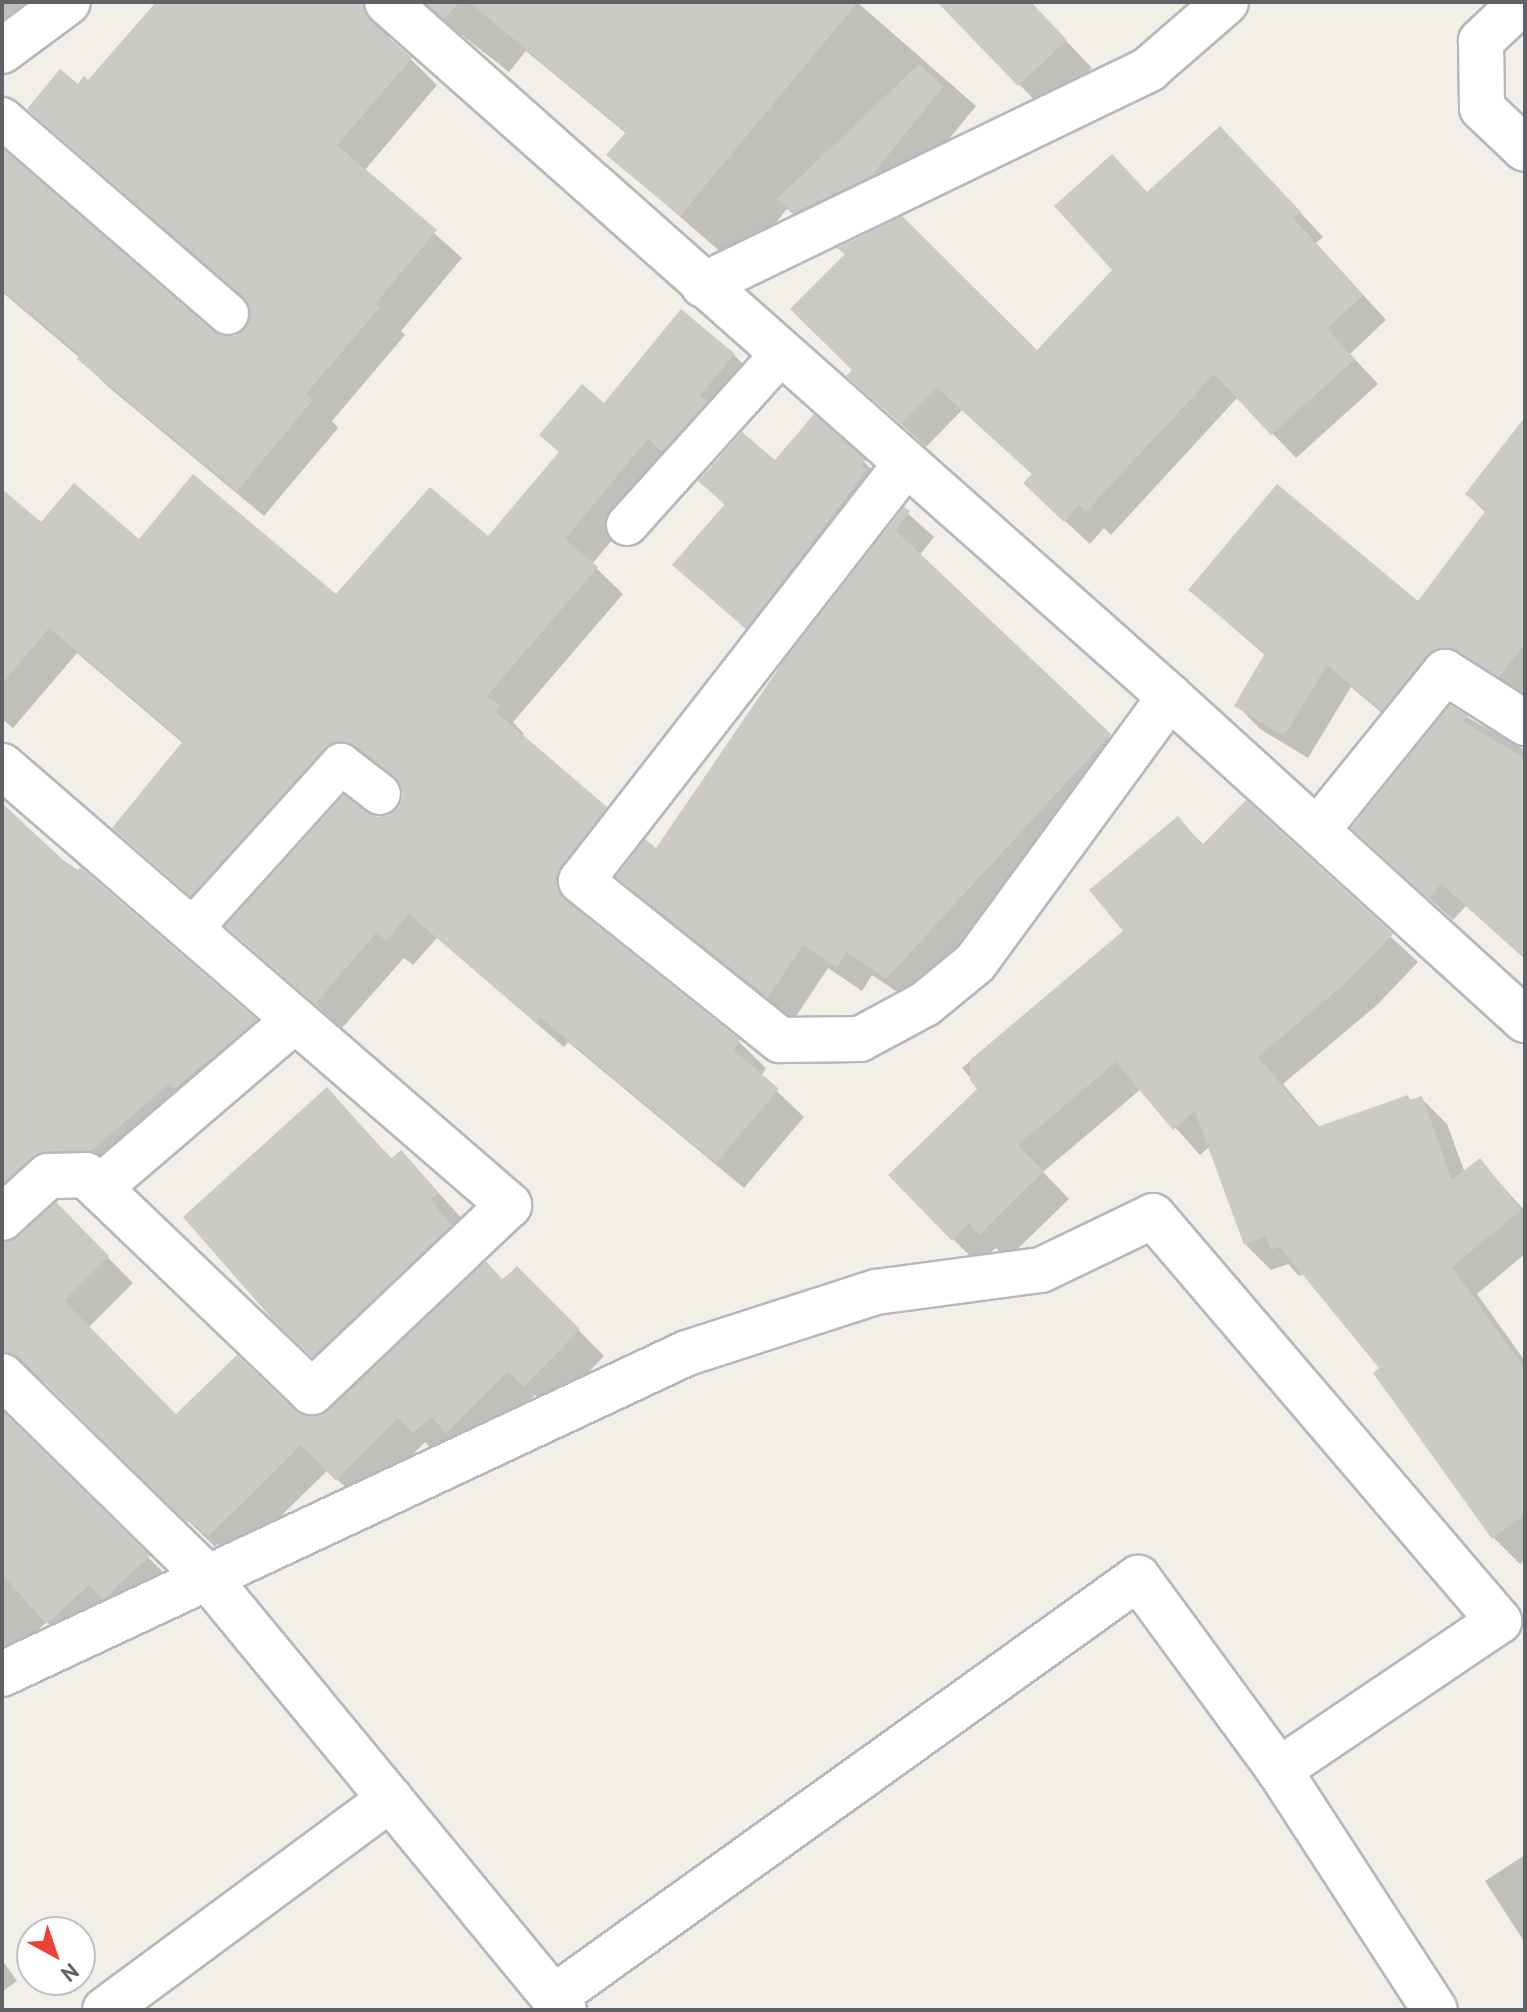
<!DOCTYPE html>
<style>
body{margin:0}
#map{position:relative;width:1527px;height:2012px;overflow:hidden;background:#f1efe8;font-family:"PT Sans",sans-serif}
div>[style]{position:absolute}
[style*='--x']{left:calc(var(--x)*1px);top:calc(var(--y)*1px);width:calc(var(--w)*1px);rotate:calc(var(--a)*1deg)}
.shadow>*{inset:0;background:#0003}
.building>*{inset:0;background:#cccac5}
.roads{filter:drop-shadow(2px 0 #b5b8bc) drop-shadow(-2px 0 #b5b8bc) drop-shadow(0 2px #b5b8bc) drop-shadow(0 -2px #b5b8bc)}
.service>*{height:40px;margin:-20px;padding:0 20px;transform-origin:20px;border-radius:20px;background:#fff}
.minor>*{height:44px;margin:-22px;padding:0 22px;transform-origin:22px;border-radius:22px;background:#fff}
.tertiary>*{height:44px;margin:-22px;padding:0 22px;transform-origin:22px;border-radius:22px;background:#fff}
span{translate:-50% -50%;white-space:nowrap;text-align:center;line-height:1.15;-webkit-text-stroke:7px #fff;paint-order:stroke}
.frame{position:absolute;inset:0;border:4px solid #5f6368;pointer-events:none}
.north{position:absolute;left:16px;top:1916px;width:80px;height:80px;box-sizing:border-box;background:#fff;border:2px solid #bfc1c3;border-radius:50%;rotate:140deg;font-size:22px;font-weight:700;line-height:32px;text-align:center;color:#5f6368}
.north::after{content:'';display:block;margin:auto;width:28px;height:36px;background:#ea4335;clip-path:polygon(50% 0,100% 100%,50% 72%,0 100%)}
</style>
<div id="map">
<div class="shadow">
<i style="clip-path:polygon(2px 2px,30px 2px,2px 26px)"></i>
<i style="clip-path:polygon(172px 2px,857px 2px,976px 106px,898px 201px,822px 238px,787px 209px,739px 268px,609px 155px,627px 134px,526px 51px,509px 72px,421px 3px,388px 23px,389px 38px,437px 85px,364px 171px,462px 258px,401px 331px,405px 335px,332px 421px,338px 428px,264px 516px,106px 385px,80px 358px,2px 292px,2px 154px,212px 333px,224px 339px,237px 337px,247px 330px,251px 305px,29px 109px,88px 83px)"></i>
<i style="clip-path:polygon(986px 2px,1029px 2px,1092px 68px,1046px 112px,962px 25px)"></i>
<i style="clip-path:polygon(1244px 152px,1323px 237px,1316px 243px,1386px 320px,1350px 354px,1378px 384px,1296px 458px,1238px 397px,1111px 535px,1104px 528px,1090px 544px,1050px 507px,1033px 475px,962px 410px,926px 447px,849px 376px,1037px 353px,1114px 270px,1148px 194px)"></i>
<i style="clip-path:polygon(734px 355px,760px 381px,676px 464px,592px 564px,623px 594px,513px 722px,524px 734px,522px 737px,632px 834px,582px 904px,583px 917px,739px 1042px,766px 1068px,761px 1076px,804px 1117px,744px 1188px,568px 1042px,564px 1047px,437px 938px,413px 965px,404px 958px,342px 1028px,228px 926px,376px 819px,389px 817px,399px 810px,405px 796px,403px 787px,383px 771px,360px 768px,218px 921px,115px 828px,184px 744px,77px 653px,13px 728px,2px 719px,2px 491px,41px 525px,139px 541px,337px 597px,488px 538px,561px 454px,542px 435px,605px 406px)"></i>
<i style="clip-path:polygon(1525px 420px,1525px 702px,1449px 680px,1406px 733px,1351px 687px,1308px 758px,1260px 729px,1237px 705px,1266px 656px,1190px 590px,1418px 604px,1486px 513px,1467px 494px)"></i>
<i style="clip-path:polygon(864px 462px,886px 483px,768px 649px,675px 565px,726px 506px,700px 481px,776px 463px)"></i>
<i style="clip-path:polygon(904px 510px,934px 537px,919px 556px,1134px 760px,912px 1002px,872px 975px,862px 991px,828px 968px,793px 1021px,643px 901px,619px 877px,656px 851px)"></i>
<i style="clip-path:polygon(1451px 708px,1525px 750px,1525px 959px,1466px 906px,1453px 920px,1377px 851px)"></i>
<i style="clip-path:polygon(1246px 803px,1418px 962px,1377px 1005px,1283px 1084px,1320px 1128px,1407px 1097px,1412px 1101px,1421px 1098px,1447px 1124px,1465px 1173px,1480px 1161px,1525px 1211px,1525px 1254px,1477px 1294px,1525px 1361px,1525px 1560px,1520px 1564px,1494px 1538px,1376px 1373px,1382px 1369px,1305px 1274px,1299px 1276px,1288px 1264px,1271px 1270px,1245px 1244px,1210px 1146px,1200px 1155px,1141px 1089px,1043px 1172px,1069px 1199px,1007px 1259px,996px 1248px,979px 1265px,953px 1239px,980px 1089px,962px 1068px,1126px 931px,1177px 819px,1204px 845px)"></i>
<i style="clip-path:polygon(2px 805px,61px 861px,256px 1021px,281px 1047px,74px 1176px,3px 1238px,3px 1244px,20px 1238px,56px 1205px,133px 1283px,88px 1328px,176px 1417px,294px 1412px,306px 1418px,320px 1418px,517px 1268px,604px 1356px,551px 1411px,535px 1395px,473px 1457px,440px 1458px,425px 1442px,363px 1505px,328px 1470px,235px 1561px,218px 1544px,215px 1547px,48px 1384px,35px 1377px,21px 1377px,3px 1396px,3px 1410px,9px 1420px,174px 1583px,73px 1648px,47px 1622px,2px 1663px)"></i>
<i style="clip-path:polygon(327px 1090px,393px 1160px,427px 1180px,464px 1221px,340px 1383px,303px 1347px)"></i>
<i style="clip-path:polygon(1525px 1855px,1525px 1943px,1485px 1881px)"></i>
<i style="clip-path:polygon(2px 1960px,17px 1981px,2px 1992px)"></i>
</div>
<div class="building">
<i style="clip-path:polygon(156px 2px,363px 2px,370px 21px,412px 58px,337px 145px,437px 230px,376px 303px,380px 307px,306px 394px,313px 400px,237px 491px,77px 359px,80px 355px,2px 290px,2px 148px,213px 331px,223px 336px,235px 336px,246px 328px,250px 307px,243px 297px,27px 109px,60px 69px,78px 84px,84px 76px,88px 80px)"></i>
<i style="clip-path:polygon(425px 2px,459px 2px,444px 19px)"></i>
<i style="clip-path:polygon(469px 2px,858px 2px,680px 216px,606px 155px,626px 132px)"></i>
<i style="clip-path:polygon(937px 2px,1031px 2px,1067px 40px,1018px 86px)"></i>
<i style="clip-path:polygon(919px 64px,943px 87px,872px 175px,794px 213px,777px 199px)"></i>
<i style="clip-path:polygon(1220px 126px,1301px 212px,1293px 218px,1363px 295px,1327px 329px,1355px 359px,1271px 435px,1214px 374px,1086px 512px,1079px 505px,1064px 522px,1023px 483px,1032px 474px,937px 388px,901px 424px,846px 376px,852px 370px,790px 309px,845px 254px,837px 248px,902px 216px,1037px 350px,1112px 270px,1054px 206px,1112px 154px,1147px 192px)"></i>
<i style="clip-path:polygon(681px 309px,735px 354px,700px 395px,707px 402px,662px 451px,648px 439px,565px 539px,598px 567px,487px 696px,500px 706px,495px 711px,607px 807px,561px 866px,556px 877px,558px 889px,565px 900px,740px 1040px,734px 1050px,779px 1089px,716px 1163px,540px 1017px,536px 1022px,409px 914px,386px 941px,376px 933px,315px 1004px,225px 926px,344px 795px,376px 817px,388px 815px,399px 807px,403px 796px,401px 785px,355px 746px,334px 742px,324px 749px,191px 896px,112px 828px,183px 741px,49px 628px,2px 684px,2px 489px,41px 522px,74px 483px,139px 539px,193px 474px,336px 594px,430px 487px,488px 536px,559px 452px,539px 435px,582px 384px,604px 403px)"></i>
<i style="clip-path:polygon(814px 414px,866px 460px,861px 465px,867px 470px,746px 629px,672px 565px,725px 504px,698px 481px,742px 432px,775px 460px)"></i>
<i style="clip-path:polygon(1525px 417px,1525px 644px,1499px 677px,1446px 647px,1426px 656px,1382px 711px,1327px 665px,1284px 736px,1234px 706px,1265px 653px,1188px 590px,1277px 484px,1418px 601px,1486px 510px,1465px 494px)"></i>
<i style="clip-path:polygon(904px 507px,910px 511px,896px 531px,1111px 734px,886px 979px,847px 952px,837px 968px,803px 945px,768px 998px,616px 877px,645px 839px,656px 848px,783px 662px)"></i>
<i style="clip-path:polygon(1450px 705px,1468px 716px,1463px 722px,1525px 758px,1525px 958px,1441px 884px,1428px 898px,1351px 828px)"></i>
<i style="clip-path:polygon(1246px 800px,1393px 934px,1350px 979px,1258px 1057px,1317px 1127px,1408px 1095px,1410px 1100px,1422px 1096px,1452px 1180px,1480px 1158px,1521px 1210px,1452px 1267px,1525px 1369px,1525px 1514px,1492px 1539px,1373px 1373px,1379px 1368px,1280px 1247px,1271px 1250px,1266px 1236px,1244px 1245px,1195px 1111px,1173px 1130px,1116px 1062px,1018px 1145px,1044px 1171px,979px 1235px,969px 1223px,952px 1241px,888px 1175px,977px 1089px,970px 1080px,970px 1060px,1123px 931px,1089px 890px,1178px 816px,1202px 845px)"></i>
<i style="clip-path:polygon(2px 803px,63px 860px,78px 870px,80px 867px,257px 1020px,174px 1089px,169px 1084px,91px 1151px,46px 1151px,31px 1158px,2px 1184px)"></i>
<i style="clip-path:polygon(327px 1087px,391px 1159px,401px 1150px,439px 1193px,430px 1200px,452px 1225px,312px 1357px,273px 1320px,183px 1217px)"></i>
<i style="clip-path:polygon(56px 1202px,109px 1256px,64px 1301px,176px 1414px,237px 1355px,295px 1410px,306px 1416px,319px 1416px,486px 1261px,503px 1280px,517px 1266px,580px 1329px,524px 1387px,508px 1371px,446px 1433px,431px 1417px,413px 1433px,398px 1418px,336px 1481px,301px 1445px,208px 1537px,190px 1520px,187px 1523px,20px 1358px,2px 1352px,2px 1242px,19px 1236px)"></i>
<i style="clip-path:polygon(2px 1411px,150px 1556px,103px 1599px,89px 1585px,46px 1624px,2px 1574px)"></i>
</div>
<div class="roads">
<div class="service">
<i style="--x:2;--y:118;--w:299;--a:40.9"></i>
<i style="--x:627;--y:525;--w:230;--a:-48"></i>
<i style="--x:191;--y:930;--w:224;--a:-47.9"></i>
<i style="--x:341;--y:764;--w:49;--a:37.6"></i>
</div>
<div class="minor">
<i style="--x:387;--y:2;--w:1047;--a:41.59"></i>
<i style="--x:1170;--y:697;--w:480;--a:42.3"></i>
<i style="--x:1522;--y:2;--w:57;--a:136.4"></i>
<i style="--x:1481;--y:41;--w:67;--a:89.1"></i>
<i style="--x:1482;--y:108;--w:59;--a:43.6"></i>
<i style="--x:703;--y:285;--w:496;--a:-25.8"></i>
<i style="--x:1149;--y:69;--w:102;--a:-41"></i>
<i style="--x:905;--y:465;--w:527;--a:127.91"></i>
<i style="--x:581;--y:881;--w:255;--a:38.6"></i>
<i style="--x:780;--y:1040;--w:80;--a:-0.7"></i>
<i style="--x:860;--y:1039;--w:74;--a:-28.3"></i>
<i style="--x:925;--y:1004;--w:65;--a:-39.4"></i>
<i style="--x:975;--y:963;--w:330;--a:-53.8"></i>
<i style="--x:2;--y:766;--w:671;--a:40.89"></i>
<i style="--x:509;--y:1205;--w:272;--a:136.5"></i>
<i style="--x:312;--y:1392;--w:313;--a:-136.2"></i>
<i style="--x:86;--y:1175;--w:38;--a:178"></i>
<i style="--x:48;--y:1176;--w:62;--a:137.6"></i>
<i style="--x:1318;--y:829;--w:202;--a:-51"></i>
<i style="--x:1445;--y:672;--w:95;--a:32.5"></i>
<i style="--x:99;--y:1188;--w:258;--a:-40.6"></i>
<i style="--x:2;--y:1376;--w:287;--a:44.4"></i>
<i style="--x:207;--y:1577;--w:561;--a:50.5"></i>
<i style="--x:2;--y:1674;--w:756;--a:-25.11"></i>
<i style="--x:687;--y:1353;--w:199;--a:-17.9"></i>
<i style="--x:876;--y:1292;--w:166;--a:-7.6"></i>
<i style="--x:1041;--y:1270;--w:124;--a:-25.7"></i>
<i style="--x:1153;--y:1216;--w:533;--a:49.49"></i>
<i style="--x:1499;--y:1621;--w:266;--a:145.9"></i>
<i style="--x:554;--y:1997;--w:719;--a:-35.66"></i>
<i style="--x:1138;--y:1578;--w:238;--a:53.7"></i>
<i style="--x:1279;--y:1770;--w:286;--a:57"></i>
<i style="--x:105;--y:2010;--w:355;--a:-36.5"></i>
</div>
<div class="tertiary">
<i style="--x:2;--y:51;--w:82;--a:-36.6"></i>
</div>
</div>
<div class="frame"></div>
<div class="north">N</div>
</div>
